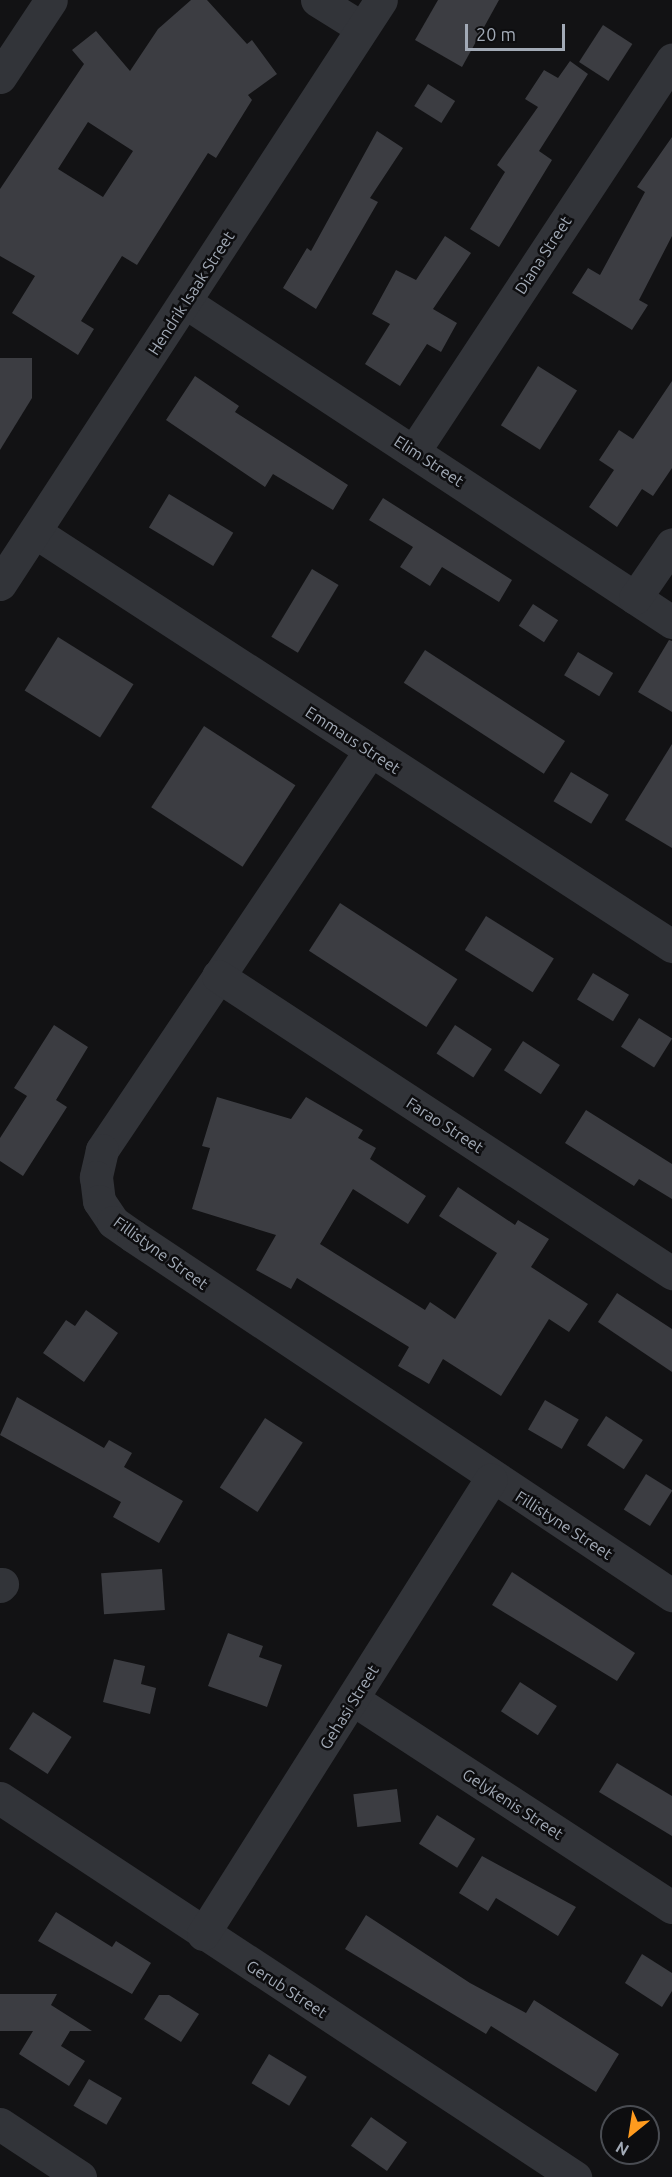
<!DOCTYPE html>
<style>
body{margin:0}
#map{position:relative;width:672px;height:2177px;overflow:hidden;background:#121214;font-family:Ubuntu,sans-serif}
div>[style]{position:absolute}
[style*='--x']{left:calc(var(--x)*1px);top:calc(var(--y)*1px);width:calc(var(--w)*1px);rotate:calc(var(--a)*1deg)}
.building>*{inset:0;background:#3c3d42;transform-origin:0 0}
.street>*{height:33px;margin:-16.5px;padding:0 16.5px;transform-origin:16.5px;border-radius:16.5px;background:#323439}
span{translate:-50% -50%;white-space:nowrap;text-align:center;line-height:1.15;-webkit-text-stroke:5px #0d0d0f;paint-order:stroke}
.street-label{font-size:16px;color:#a2aab6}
.north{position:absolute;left:600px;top:2105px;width:60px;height:60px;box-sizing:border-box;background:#0d0d0f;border:2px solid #494c52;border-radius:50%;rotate:210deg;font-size:16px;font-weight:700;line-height:24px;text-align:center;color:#a2aab6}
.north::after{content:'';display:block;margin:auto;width:21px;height:27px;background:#ff9b1e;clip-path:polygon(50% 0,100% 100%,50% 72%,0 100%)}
.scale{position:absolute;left:465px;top:24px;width:100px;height:27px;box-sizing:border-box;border:3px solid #a2aab6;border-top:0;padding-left:8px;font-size:18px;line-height:21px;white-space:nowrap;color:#a2aab6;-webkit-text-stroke:4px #0d0d0f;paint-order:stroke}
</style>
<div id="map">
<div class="building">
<i style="clip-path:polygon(evenodd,191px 0,207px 0,247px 44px,252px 40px,277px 74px,248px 95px,252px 100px,216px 158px,208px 153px,137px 265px,122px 256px,81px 321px,94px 329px,78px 355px,12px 313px,35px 276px,0 256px,0 189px,84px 64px,72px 50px,96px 31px,130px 71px,158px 29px,191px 0,88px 122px,133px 151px,103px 197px,58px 169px,88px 122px)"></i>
<i style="clip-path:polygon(438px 0,499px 0,462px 67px,415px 40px)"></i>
<i style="left:603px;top:25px;width:35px;height:44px;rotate:33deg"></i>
<i style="clip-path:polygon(570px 61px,588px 74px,539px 151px,552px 160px,499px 247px,470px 229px,505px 172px,497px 165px,538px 107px,525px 99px,544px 70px,558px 78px)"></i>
<i style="left:428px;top:84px;width:32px;height:26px;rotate:32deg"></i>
<i style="clip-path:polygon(377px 131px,403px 148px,370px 198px,378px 202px,316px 309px,283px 288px,307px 248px,311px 251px)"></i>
<i style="clip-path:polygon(672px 137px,672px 236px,639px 300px,648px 305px,632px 330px,572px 293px,588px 268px,600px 275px,645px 192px,637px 187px)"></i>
<i style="clip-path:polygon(445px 236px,471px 253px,433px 309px,457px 323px,441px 352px,427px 344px,400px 386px,365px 364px,390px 324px,372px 314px,396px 270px,416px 280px)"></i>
<i style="clip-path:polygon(0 358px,32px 358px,32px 398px,0 450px)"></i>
<i style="left:538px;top:366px;width:46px;height:70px;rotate:32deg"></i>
<i style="clip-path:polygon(195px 376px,239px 406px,235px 412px,348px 485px,333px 510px,273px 474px,265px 487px,166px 420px)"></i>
<i style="clip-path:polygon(672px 381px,672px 468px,653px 496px,642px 489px,617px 527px,589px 507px,614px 470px,599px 460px,619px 430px,633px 439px)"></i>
<i style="left:169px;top:494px;width:75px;height:39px;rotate:31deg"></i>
<i style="clip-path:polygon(383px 498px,512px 580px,499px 602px,442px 567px,430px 586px,400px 567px,413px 547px,369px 520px)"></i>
<i style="left:312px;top:569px;width:31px;height:79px;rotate:31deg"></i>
<i style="left:533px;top:604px;width:30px;height:26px;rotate:33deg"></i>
<i style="left:58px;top:637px;width:89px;height:63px;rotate:32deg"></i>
<i style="clip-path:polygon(669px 640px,672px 641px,672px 712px,638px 692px)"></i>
<i style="left:425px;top:650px;width:167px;height:39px;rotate:33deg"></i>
<i style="left:578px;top:652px;width:41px;height:27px;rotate:31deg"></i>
<i style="left:204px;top:726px;width:109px;height:97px;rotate:33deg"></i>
<i style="clip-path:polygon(672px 744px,672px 848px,625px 820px)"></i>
<i style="left:571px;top:772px;width:44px;height:34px;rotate:31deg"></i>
<i style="left:340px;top:903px;width:140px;height:57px;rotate:33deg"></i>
<i style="left:486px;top:916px;width:80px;height:40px;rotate:32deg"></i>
<i style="left:593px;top:973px;width:42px;height:31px;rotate:31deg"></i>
<i style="left:639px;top:1018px;width:39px;height:34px;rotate:32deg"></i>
<i style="clip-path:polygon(54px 1025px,88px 1047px,56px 1100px,67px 1107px,23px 1176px,0 1161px,0 1138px,27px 1096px,14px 1088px)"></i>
<i style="left:455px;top:1025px;width:44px;height:34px;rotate:33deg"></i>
<i style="left:523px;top:1041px;width:44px;height:35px;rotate:33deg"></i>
<i style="clip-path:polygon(217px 1097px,291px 1119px,306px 1097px,363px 1130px,358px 1138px,376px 1148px,370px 1159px,426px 1196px,408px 1224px,353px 1189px,320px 1244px,425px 1310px,430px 1302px,455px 1319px,497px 1253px,439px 1216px,458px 1187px,515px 1225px,518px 1220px,549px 1239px,531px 1267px,588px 1304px,569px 1332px,549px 1319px,501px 1396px,443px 1359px,429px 1384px,398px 1366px,409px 1347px,297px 1278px,291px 1289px,256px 1270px,276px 1235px,192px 1209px,210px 1148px,202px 1146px)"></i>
<i style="clip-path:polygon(586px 1110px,672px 1164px,672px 1199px,639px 1179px,634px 1186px,565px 1143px)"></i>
<i style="clip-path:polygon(617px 1293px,672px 1329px,672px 1372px,598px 1322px)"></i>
<i style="clip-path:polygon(86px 1310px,118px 1333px,84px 1382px,43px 1353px,66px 1320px,75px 1326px)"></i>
<i style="clip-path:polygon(17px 1397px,104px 1448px,109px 1440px,132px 1453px,124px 1467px,183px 1501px,159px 1543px,113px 1517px,121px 1502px,0 1435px)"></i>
<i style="left:545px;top:1400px;width:39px;height:34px;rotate:30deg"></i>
<i style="left:606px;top:1416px;width:44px;height:35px;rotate:33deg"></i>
<i style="left:265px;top:1418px;width:45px;height:83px;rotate:33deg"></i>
<i style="left:646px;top:1474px;width:31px;height:42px;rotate:32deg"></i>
<i style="left:162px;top:1569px;width:41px;height:61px;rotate:86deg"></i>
<i style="clip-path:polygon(512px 1572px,635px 1653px,617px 1681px,492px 1605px)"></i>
<i style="clip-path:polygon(228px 1633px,263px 1646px,259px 1657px,282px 1665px,267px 1707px,208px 1686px)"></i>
<i style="clip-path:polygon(114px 1659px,145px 1666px,141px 1684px,156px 1688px,150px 1714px,103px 1702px)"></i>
<i style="left:520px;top:1682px;width:44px;height:35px;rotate:33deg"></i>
<i style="left:33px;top:1712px;width:46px;height:44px;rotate:33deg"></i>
<i style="clip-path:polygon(617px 1763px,672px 1796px,672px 1836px,599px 1792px)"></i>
<i style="left:397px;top:1789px;width:33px;height:44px;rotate:83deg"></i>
<i style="left:437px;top:1815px;width:45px;height:34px;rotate:32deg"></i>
<i style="clip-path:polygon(482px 1856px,576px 1907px,558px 1936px,496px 1898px,488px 1911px,459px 1893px)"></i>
<i style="clip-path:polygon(56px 1912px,112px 1947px,116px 1941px,151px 1963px,132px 1994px,38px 1941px)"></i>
<i style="clip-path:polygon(366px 1915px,470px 1983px,526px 2013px,534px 2000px,619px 2054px,596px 2092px,491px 2026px,486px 2034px,345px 1949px)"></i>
<i style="clip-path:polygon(642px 1954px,672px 1973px,672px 1991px,662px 2007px,625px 1983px)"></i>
<i style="clip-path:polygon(0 1994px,57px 1994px,51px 2005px,92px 2031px,70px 2031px,61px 2046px,85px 2061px,69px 2086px,19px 2054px,33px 2031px,0 2031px)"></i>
<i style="clip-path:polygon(159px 1995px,169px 1995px,199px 2014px,181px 2042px,144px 2019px)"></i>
<i style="left:269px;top:2054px;width:44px;height:34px;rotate:31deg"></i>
<i style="left:89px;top:2079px;width:38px;height:31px;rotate:30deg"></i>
<i style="left:371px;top:2117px;width:44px;height:35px;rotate:35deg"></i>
</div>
<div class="street">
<i style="--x:317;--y:0;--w:53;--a:31.9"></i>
<i style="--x:0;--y:77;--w:92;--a:-56.5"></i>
<i style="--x:185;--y:302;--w:583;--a:33.31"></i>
<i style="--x:414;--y:451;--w:469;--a:-56.6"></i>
<i style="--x:35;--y:532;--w:760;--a:33.02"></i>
<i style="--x:0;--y:584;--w:697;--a:-56.88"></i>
<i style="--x:635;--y:598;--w:65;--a:-55.6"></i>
<i style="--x:370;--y:751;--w:481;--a:123.9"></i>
<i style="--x:102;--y:1150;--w:28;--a:103"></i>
<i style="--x:96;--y:1177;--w:24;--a:83"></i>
<i style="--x:99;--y:1201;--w:25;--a:56"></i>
<i style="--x:113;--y:1222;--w:24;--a:35"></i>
<i style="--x:133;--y:1236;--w:648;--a:33.67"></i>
<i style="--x:218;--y:976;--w:543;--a:33.19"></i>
<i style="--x:0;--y:1586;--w:3;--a:-45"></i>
<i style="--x:354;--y:1700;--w:379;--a:33.1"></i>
<i style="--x:0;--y:1798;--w:689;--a:33.39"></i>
<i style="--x:203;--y:1934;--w:538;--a:-57.67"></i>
<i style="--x:0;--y:2124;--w:96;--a:33.5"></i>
</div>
<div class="street-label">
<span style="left:543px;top:255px;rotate:-57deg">Diana Street</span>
<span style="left:191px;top:293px;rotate:-57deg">Hendrik Isaak Street</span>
<span style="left:429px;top:461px;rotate:33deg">Elim Street</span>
<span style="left:353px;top:740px;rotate:33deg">Emmaus Street</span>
<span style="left:445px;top:1125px;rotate:33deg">Farao Street</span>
<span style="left:161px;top:1253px;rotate:36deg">Fillistyne Street</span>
<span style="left:564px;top:1525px;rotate:33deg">Fillistyne Street</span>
<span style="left:349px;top:1707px;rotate:-58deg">Gehasi Street</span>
<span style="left:513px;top:1804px;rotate:33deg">Gelykenis Street</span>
<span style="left:287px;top:1989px;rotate:33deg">Gerub Street</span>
</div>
<div class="north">N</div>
<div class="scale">20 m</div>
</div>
